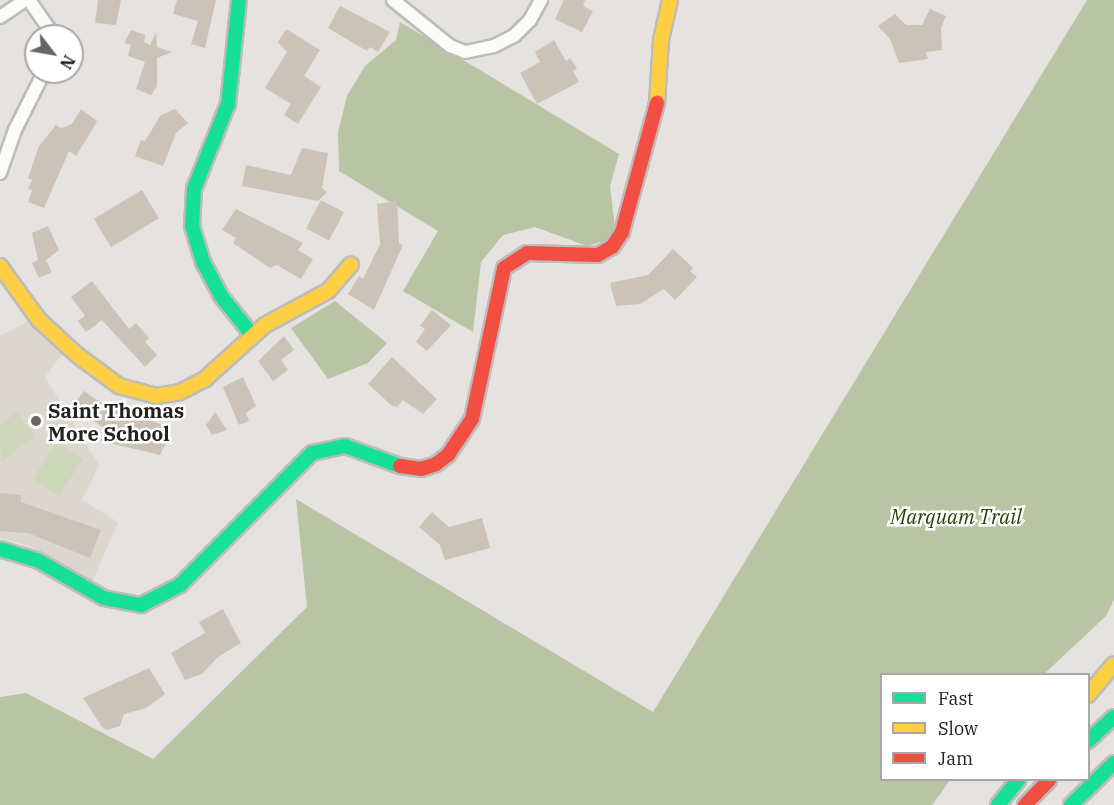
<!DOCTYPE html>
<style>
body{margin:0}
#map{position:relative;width:1114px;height:805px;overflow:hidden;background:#e5e2df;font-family:"IBM Plex Serif",serif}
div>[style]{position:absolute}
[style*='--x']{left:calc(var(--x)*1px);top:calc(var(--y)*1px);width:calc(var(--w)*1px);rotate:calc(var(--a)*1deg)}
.built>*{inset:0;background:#dbd6ce}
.green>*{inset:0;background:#cdd8bb;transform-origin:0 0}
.forest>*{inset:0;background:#b8c4a3}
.building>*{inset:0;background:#cbc3b7;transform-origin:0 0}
.roads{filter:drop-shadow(2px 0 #bebcba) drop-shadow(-2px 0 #bebcba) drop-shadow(0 2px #bebcba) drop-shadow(0 -2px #bebcba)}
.street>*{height:12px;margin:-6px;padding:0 6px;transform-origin:6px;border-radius:6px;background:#fbfbfa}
.fast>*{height:14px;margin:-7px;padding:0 7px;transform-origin:7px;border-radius:7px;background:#16e098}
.slow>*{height:14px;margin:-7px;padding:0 7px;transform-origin:7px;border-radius:7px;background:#ffcf43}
.jam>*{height:14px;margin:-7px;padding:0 7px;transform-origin:7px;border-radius:7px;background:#f24e42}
.dots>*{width:16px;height:16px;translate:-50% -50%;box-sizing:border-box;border:3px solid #fff;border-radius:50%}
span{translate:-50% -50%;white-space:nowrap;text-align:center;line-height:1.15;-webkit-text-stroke:5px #fff;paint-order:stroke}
.poi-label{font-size:20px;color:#24221f;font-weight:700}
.left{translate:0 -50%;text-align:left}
.park-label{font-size:20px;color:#2d4200;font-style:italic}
.legend{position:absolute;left:880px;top:673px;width:210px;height:108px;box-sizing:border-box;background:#fff;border:2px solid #a7a7a5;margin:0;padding:8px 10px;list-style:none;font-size:18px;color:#24221f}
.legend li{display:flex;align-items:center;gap:12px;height:30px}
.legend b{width:30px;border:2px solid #a7a7a5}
.north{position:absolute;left:24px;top:24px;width:60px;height:60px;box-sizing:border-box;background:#fff;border:2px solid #a7a7a5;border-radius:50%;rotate:121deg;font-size:16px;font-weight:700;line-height:24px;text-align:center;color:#24221f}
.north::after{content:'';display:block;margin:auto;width:21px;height:27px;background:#686562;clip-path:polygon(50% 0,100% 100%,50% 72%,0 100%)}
</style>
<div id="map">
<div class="built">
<i style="clip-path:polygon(29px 321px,63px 353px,45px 377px,99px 465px,82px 500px,118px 522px,92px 582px,30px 546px,0 538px,0 336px)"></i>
</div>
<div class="green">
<i style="clip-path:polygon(17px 412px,35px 436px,1px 462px,0 425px)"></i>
<i style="left:57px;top:442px;width:31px;height:44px;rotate:33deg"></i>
</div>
<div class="forest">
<i style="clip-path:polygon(1087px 0,1114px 0,1114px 600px,1106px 616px,1044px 674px,882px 674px,882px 780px,950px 780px,932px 805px,0 805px,0 697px,26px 693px,153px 759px,307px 607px,296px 499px,653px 712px)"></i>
<i style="clip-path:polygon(400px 22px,619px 154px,610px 186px,615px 227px,607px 240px,587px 246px,535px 227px,503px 235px,481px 262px,473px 332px,403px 291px,438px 231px,339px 171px,338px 132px,347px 96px,365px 66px,396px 40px)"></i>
<i style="clip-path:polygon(335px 301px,387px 343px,368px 363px,328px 379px,291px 328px)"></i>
</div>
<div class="building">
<i style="clip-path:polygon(98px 0,121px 0,116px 25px,95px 23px)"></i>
<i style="clip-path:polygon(177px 0,216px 0,205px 48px,191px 44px,198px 21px,173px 14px)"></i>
<i style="clip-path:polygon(564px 0,585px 0,583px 6px,593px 11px,582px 32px,555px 19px)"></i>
<i style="clip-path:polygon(340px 6px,390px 32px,378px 52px,370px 47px,367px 51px,328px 28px)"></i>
<i style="clip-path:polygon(930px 9px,946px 16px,941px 28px,942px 50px,926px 52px,928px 59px,899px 63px,890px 39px,878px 26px,895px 14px,906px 25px,922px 25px)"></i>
<i style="clip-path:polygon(286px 29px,320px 50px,304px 76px,321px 87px,298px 124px,284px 115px,291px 104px,265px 88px,287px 52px,278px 42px)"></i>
<i style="clip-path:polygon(131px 30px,145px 35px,144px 42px,150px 45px,156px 32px,157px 47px,172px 52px,157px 58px,157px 86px,151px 95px,136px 89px,145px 62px,128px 56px,131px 45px,124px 43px)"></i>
<i style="clip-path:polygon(554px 40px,566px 61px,570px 58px,577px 69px,573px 71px,579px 82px,537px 104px,520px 73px,540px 62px,535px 52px)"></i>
<i style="clip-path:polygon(81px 109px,97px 121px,89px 135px,76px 156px,69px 151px,44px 208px,28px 202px,32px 190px,28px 189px,32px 180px,28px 178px,39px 146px,56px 125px,61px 128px,72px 124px)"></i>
<i style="clip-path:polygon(175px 109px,188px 123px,176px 133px,163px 166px,135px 156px,141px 140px,145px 141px,161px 115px)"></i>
<i style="clip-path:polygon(302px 148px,328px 153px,322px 188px,327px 192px,318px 201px,242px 186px,246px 165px,291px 175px)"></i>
<i style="left:142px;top:190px;width:33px;height:56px;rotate:59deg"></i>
<i style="left:321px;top:200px;width:26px;height:32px;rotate:28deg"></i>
<i style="clip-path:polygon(397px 201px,399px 243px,403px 245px,374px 310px,348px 294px,359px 276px,363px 279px,380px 244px,377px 204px)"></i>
<i style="clip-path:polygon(236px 209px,303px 243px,298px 250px,313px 259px,301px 279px,277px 265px,270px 268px,233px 243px,236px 238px,222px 230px)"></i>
<i style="clip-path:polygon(48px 226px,59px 250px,46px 260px,52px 272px,39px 278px,32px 263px,38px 260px,32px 233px)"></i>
<i style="clip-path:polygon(673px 249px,693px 268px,690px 271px,697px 277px,675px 300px,664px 289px,640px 304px,616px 306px,610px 283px,648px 275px)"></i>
<i style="clip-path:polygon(92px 281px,129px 329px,136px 323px,149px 338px,145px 342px,157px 355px,145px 367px,102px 320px,86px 332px,78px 321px,85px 316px,71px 297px)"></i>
<i style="clip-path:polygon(432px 310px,451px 325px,427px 351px,416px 342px,425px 329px,420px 326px)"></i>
<i style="clip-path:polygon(284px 336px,294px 350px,281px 360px,288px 370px,273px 381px,258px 361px)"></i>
<i style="clip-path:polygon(392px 357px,437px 399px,423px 414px,403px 400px,397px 407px,391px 405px,368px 384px)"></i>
<i style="clip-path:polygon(243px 377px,256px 406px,246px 413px,249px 421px,239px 425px,223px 387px)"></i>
<i style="clip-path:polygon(84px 391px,110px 409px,112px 405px,167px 427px,171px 432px,160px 455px,101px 441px,104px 428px,72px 406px)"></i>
<i style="clip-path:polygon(215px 412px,227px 430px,212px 435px,206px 425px)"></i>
<i style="clip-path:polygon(0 493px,21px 495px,21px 502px,101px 530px,90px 558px,28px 533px,0 531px)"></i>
<i style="clip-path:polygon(432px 512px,449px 527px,482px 518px,490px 548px,445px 560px,440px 545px,419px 527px)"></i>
<i style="clip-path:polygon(223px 609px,241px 643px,218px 657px,202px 674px,185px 680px,171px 653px,205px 633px,199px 622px)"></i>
<i style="clip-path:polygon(149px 668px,165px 694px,146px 708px,124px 714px,120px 726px,107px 730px,102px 727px,83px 698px)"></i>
</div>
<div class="roads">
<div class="street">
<i style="--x:29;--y:0;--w:44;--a:55.2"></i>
<i style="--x:393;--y:0;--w:73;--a:38.9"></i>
<i style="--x:450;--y:46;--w:16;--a:22"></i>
<i style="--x:465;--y:52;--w:30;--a:-12"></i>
<i style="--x:494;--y:46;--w:22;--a:-27"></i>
<i style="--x:514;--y:36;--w:23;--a:-45"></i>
<i style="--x:530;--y:20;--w:23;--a:-61"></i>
<i style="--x:0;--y:17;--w:30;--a:-34"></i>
<i style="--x:0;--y:173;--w:46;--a:-70.8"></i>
<i style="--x:15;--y:130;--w:65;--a:-63.4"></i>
</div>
<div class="fast">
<i style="--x:239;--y:0;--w:105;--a:96"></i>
<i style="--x:228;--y:104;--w:92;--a:111.8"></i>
<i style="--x:194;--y:189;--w:37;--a:93"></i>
<i style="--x:192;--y:226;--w:38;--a:73"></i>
<i style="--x:203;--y:262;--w:38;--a:62"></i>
<i style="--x:221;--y:296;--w:50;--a:51.5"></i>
<i style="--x:0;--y:549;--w:39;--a:17"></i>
<i style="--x:37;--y:560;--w:77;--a:29.6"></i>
<i style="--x:104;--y:598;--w:38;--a:11"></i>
<i style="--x:141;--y:605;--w:44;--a:-27.1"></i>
<i style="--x:180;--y:585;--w:187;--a:-45"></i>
<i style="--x:312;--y:453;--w:34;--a:-12"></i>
<i style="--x:345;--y:446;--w:59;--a:20"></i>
<i style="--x:1088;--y:741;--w:35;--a:-43"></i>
<i style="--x:998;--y:805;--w:32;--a:-51"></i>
<i style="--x:1071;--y:805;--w:60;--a:-44.3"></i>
</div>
<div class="slow">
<i style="--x:657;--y:103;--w:63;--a:-86.4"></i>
<i style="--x:661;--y:40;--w:41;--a:-77.3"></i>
<i style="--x:0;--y:266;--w:67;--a:54.2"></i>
<i style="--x:39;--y:320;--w:52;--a:42.6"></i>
<i style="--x:77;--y:355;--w:52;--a:36.4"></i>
<i style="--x:119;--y:386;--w:38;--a:15"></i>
<i style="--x:156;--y:396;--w:24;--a:-9"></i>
<i style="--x:180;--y:392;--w:28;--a:-27"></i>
<i style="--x:205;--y:379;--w:81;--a:-42"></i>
<i style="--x:265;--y:325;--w:72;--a:-28.4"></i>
<i style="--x:328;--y:291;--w:35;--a:-49"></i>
<i style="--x:1088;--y:695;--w:40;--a:-50"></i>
</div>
<div class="jam">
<i style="--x:400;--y:466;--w:21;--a:8"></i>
<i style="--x:421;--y:469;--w:16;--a:-18"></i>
<i style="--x:436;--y:464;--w:15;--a:-37"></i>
<i style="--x:448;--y:455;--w:43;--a:-56.3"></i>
<i style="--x:472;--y:419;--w:154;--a:-78"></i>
<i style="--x:504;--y:268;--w:27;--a:-33"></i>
<i style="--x:527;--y:253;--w:71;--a:1.6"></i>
<i style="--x:598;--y:255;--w:16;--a:-30"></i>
<i style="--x:612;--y:247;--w:18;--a:-56"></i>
<i style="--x:622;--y:232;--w:134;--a:-74.8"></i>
<i style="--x:1025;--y:805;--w:35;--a:-46"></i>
</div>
</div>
<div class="dots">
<i style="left:36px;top:421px;background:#686562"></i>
</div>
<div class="poi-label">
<span class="left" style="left:48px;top:422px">Saint Thomas<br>More School</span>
</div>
<div class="park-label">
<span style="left:956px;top:516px">Marquam Trail</span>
</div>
<ul class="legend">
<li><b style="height:8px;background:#16e098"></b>Fast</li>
<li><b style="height:8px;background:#ffcf43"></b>Slow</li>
<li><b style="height:8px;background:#f24e42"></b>Jam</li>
</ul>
<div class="north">N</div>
</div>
